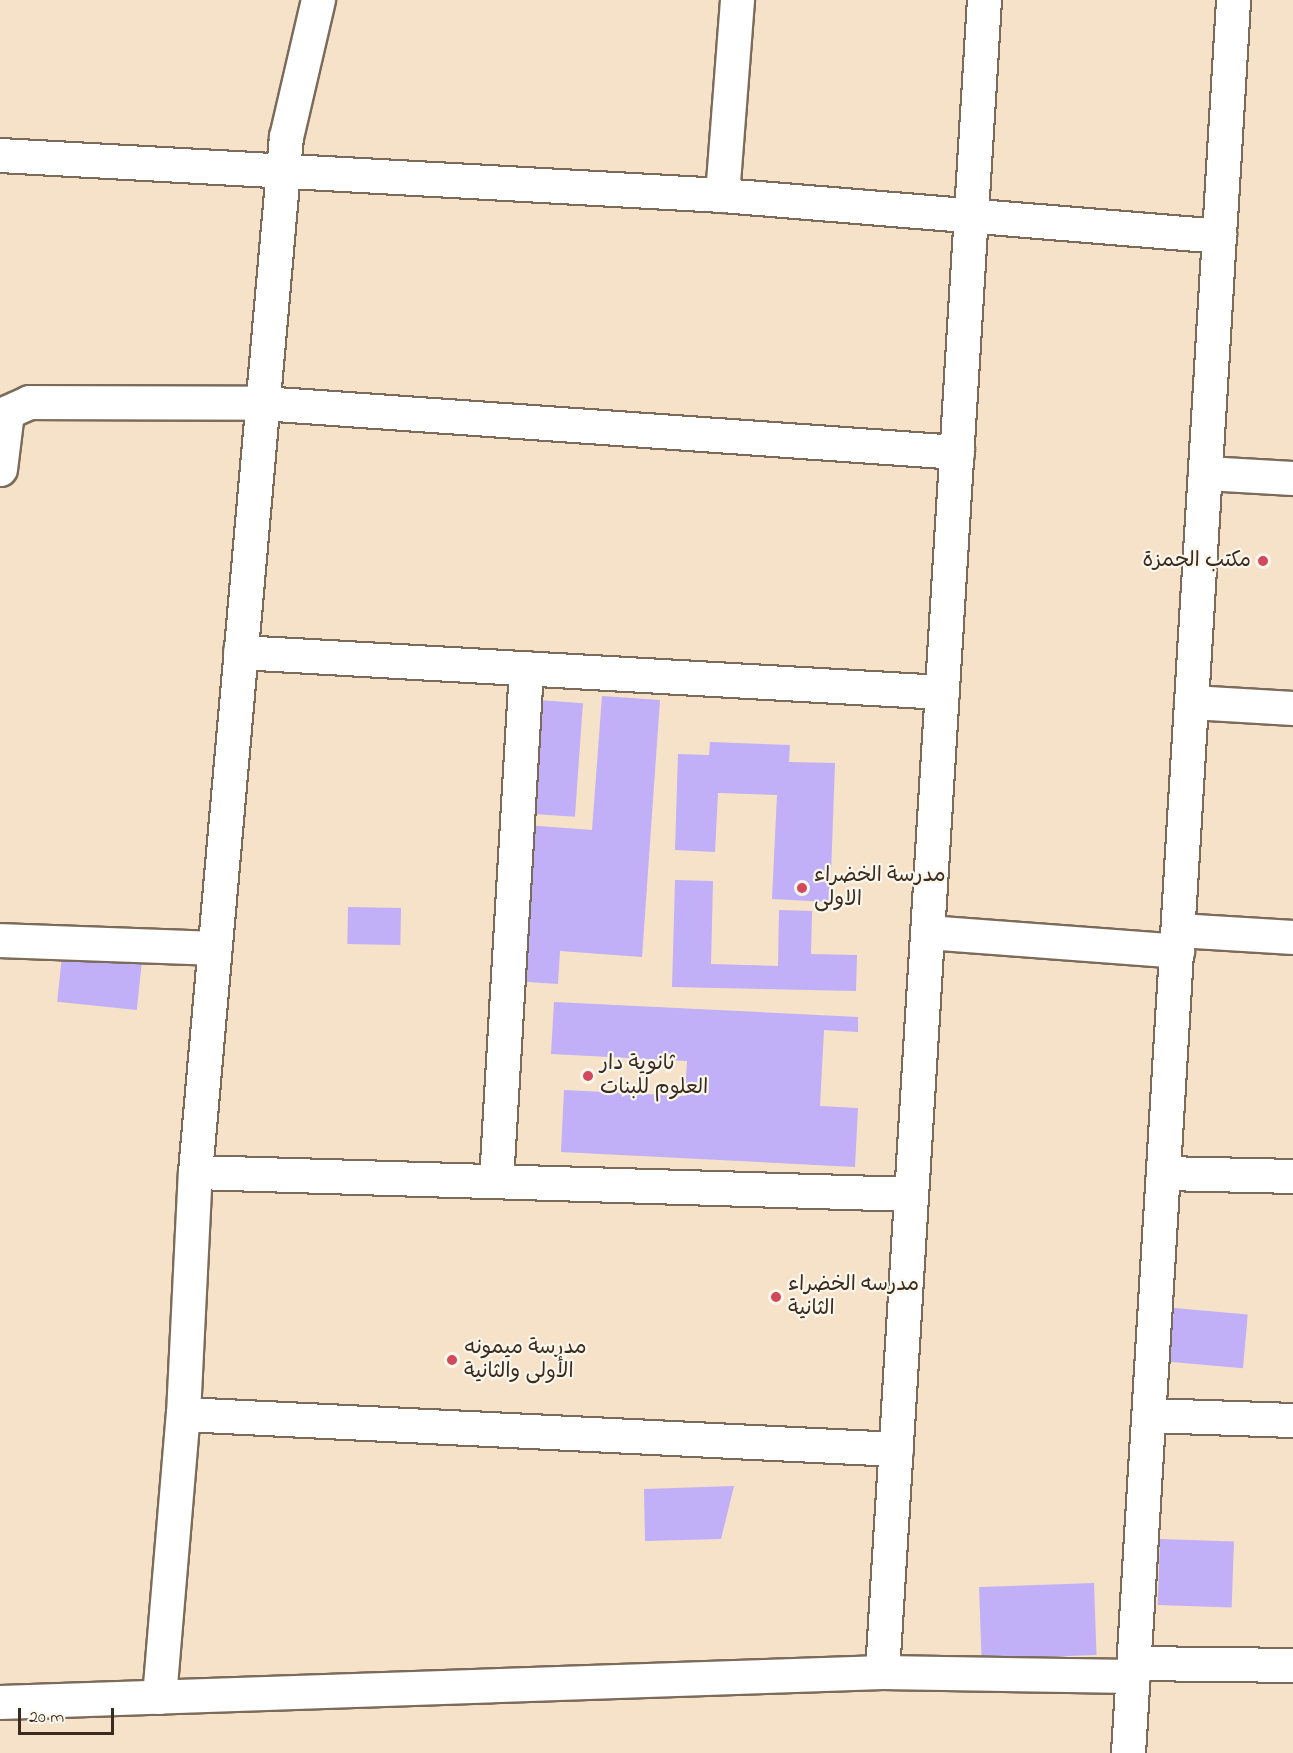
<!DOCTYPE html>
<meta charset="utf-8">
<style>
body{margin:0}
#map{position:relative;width:1293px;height:1753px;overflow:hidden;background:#f5e2c8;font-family:"Indie Flower","Playpen Sans Arabic",sans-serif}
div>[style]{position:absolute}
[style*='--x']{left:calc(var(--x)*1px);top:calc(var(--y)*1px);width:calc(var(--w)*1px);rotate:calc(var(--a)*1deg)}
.building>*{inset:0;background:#c1aff7;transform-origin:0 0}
.roads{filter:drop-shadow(2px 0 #7c6a5a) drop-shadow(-2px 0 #7c6a5a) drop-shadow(0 2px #7c6a5a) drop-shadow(0 -2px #7c6a5a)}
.minor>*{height:33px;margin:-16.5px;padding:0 16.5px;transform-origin:16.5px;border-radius:16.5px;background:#fff}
.dots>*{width:16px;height:16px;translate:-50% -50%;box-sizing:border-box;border:3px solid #fbf7ec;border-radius:50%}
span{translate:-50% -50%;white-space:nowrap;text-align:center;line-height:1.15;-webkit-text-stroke:4.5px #fbf7ec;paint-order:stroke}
.poi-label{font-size:21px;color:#3b2a1e}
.right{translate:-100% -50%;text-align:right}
.left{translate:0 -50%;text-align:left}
.scale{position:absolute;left:18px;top:1708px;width:96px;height:27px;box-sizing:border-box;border:3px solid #3b2a1e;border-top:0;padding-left:8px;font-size:18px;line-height:21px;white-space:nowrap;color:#3b2a1e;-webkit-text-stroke:4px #fbf7ec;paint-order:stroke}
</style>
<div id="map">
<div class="building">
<i style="clip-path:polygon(602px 696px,660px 700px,642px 957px,560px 951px,558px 984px,514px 981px,525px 825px,592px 830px)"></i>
<i style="left:538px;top:700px;width:45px;height:114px;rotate:4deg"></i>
<i style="clip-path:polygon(710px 742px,790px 745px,789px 762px,835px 763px,830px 902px,772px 899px,777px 795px,718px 793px,715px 852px,675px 850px,678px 754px,709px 755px)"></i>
<i style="clip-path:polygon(675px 880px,713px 881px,711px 964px,778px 966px,779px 910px,812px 911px,811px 954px,857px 955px,856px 991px,672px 987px)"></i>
<i style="left:348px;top:907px;width:53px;height:37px;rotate:1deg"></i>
<i style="left:62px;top:956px;width:80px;height:46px;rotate:6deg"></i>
<i style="clip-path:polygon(554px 1002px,858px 1017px,858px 1032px,824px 1030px,820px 1106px,858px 1108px,855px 1167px,561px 1152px,564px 1090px,685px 1096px,687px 1061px,551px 1054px)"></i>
<i style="left:1174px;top:1308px;width:74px;height:54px;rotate:5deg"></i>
<i style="clip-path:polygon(734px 1486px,721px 1539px,645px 1541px,644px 1489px)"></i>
<i style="left:1160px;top:1539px;width:74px;height:66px;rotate:2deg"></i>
<i style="left:1094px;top:1583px;width:72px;height:115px;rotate:88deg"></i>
</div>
<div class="roads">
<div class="minor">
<i style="--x:0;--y:155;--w:723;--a:3.17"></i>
<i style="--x:722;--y:195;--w:499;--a:4.7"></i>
<i style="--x:722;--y:195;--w:196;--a:-85.6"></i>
<i style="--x:0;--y:469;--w:57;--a:-83"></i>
<i style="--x:7;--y:412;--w:24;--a:-24"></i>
<i style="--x:29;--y:402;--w:233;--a:0.2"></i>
<i style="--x:262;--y:403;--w:697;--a:4.03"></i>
<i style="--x:1205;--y:473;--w:88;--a:3.3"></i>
<i style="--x:240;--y:652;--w:703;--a:3.26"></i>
<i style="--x:1191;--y:702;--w:102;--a:3.4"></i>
<i style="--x:1178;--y:930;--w:115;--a:3.5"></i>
<i style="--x:927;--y:932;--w:251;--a:4.3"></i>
<i style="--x:0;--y:940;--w:214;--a:2.1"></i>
<i style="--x:195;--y:1172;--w:716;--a:1.76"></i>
<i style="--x:1163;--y:1173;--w:130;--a:1.3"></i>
<i style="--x:496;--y:1181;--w:514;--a:-86.65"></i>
<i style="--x:183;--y:1414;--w:714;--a:2.81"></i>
<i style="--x:1149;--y:1415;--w:144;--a:2"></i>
<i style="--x:1134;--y:1663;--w:159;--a:0.7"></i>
<i style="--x:882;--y:1672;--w:1675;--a:-86.51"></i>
<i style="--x:159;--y:1697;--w:284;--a:-85.2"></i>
<i style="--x:183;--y:1414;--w:242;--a:-87.2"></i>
<i style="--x:195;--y:1172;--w:1039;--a:-84.98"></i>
<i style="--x:286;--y:137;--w:141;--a:-76.9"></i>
<i style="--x:0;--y:1702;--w:883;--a:-1.95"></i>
<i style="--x:882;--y:1672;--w:251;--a:0.9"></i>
<i style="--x:1128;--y:1753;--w:1756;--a:-86.57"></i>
</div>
</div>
<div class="dots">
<i style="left:1263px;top:561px;background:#d1495b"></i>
<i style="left:802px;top:888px;background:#d1495b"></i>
<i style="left:588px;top:1076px;background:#d1495b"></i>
<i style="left:776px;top:1297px;background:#d1495b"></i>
<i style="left:452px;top:1360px;background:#d1495b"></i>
</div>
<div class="poi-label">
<span class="right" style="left:1251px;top:561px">مكتب الحمزة</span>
<span class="left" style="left:814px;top:888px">مدرسة الخضراء<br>الاولى</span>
<span class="left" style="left:600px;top:1076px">ثانوية دار<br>العلوم للبنات</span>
<span class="left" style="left:788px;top:1297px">مدرسه الخضراء<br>الثانية</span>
<span class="left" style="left:464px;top:1360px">مدرسة ميمونه<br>الأولى والثانية</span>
</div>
<div class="scale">20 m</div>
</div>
